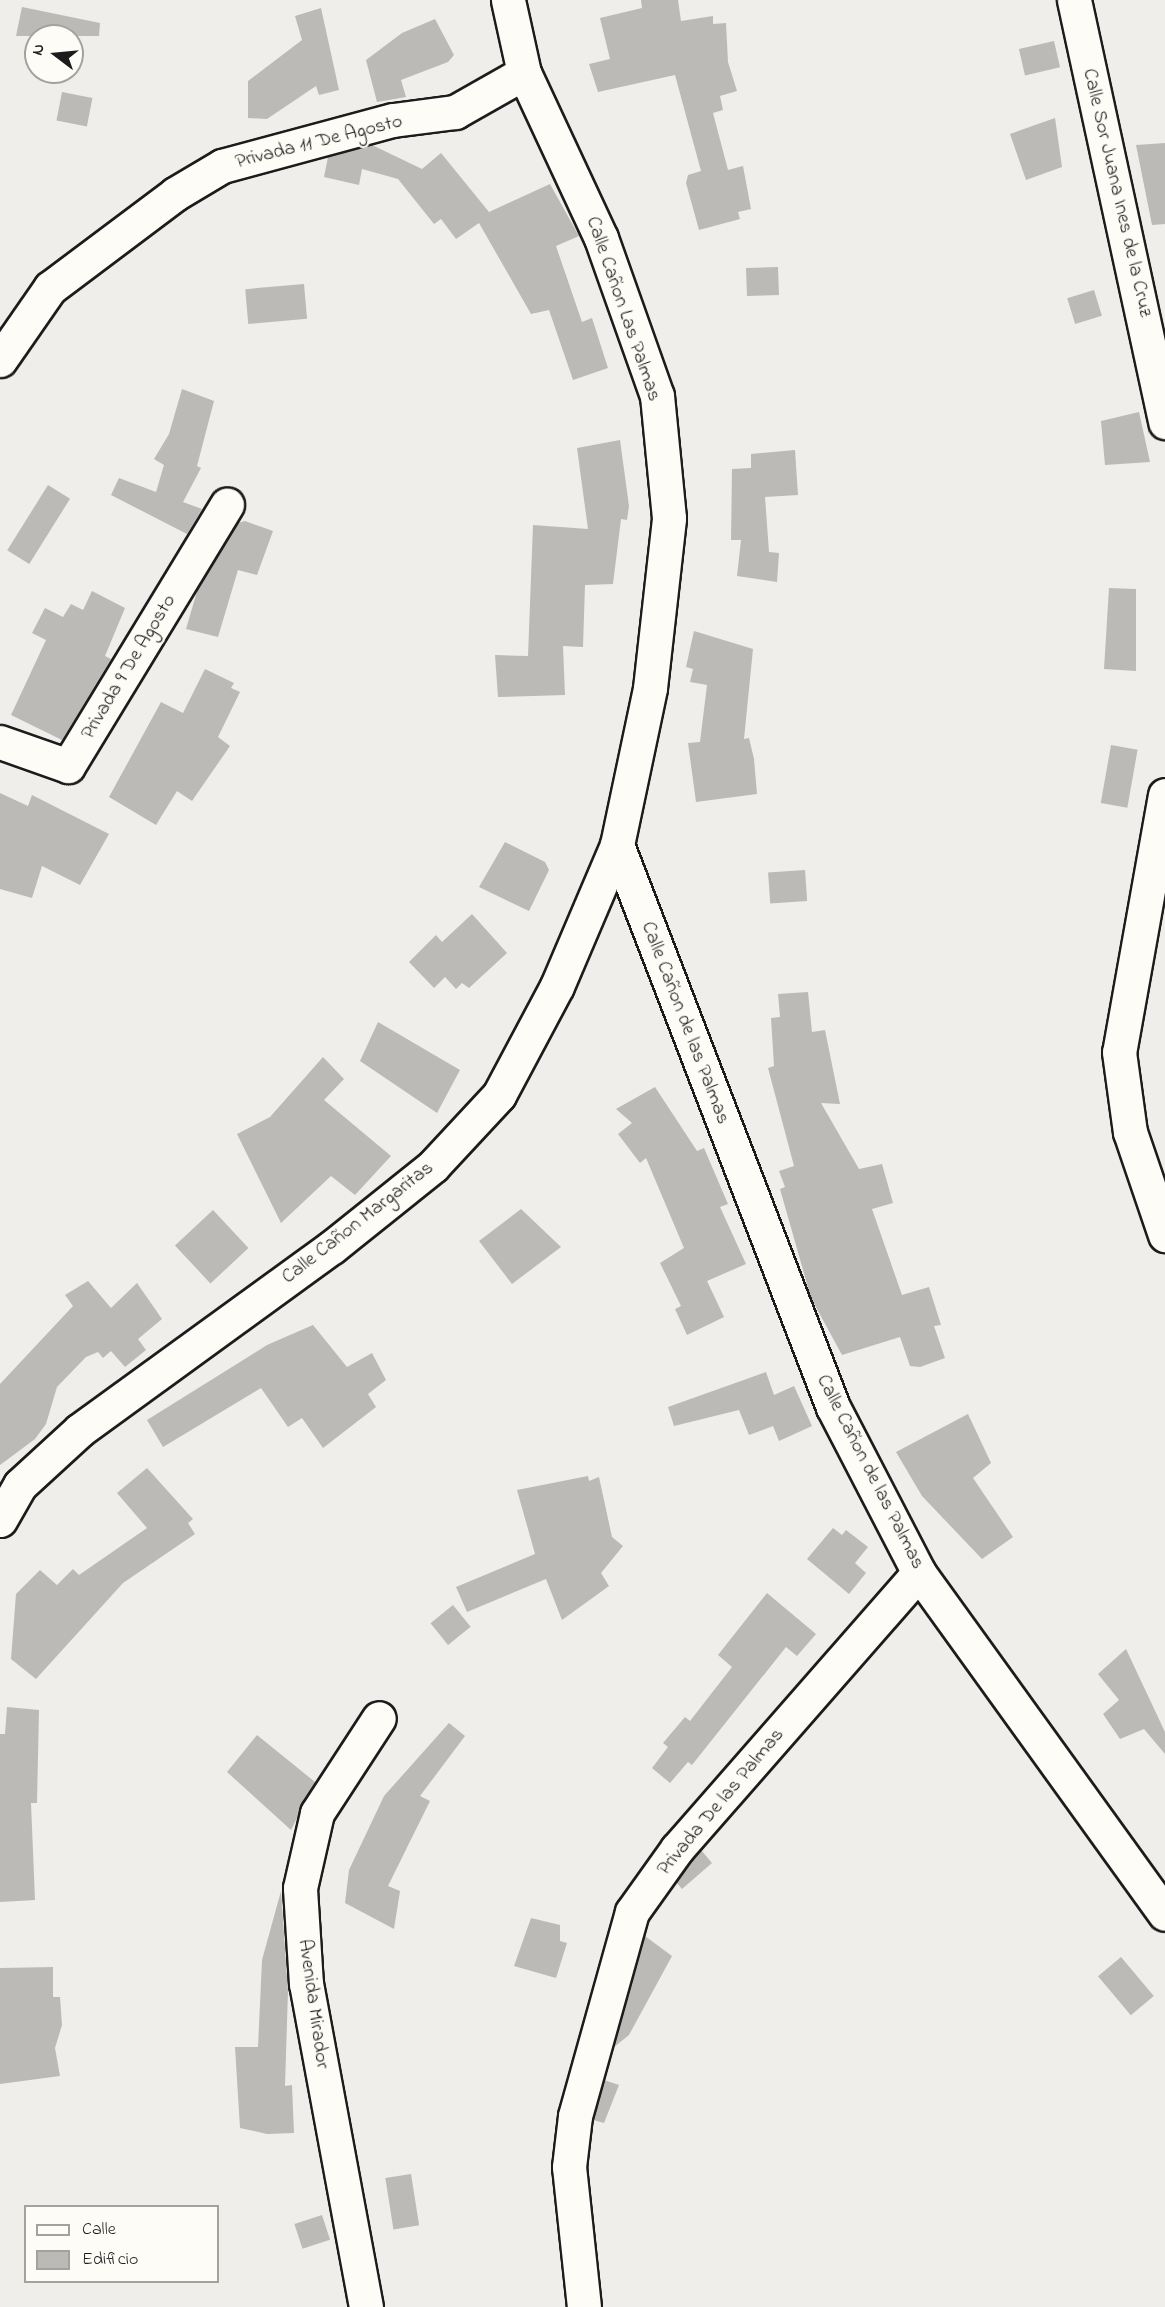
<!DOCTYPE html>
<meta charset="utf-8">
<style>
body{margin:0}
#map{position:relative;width:1165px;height:2307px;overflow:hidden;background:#f0eeea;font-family:"Indie Flower",sans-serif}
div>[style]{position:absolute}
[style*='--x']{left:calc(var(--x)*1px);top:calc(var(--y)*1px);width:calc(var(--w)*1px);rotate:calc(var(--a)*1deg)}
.building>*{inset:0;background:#bbbab6;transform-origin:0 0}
.roads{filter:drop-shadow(2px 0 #1c1c1c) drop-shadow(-2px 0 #1c1c1c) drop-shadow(0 2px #1c1c1c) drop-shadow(0 -2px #1c1c1c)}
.minor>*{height:33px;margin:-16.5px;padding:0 16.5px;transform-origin:16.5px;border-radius:16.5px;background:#fdfcf7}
span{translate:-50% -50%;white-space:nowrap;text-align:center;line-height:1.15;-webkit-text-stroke:4.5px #fdfcf7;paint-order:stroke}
.street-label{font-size:20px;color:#1c1c1c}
.legend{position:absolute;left:24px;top:2205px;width:195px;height:78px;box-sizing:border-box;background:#fdfcf7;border:2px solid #a3a29f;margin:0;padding:8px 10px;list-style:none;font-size:18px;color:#1c1c1c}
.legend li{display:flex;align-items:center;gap:12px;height:30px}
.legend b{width:30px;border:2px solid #a3a29f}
.north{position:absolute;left:24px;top:24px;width:60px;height:60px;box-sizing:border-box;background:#fdfcf7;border:2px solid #a3a29f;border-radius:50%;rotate:286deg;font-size:16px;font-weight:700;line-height:24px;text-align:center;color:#1c1c1c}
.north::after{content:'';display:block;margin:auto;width:21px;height:27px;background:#1c1c1c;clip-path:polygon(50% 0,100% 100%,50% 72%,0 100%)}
</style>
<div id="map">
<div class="building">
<i style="clip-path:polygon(641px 0,678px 0,681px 21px,713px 16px,713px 24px,726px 23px,728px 62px,737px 91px,720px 96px,723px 110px,713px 113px,728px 170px,743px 166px,751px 209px,738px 212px,740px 219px,699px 230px,686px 183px,688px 175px,701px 171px,675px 75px,598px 92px,589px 64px,610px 59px,600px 18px,642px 8px)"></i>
<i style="clip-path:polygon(22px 7px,100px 23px,99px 36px,16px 36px)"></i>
<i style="clip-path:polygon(321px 8px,339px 90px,319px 95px,316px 86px,267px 119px,248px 118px,248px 81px,302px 40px,295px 16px)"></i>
<i style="clip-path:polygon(435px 19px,454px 55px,448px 62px,401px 80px,406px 97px,377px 102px,366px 60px,402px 33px)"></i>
<i style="left:1054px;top:41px;width:27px;height:36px;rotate:77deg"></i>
<i style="left:62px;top:92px;width:31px;height:29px;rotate:11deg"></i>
<i style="clip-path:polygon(1055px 118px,1062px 167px,1026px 180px,1010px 134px)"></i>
<i style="clip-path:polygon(1165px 143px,1165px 224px,1152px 225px,1136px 145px)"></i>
<i style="clip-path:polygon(372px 145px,422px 169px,441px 153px,489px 212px,550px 184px,579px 236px,556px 246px,582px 322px,592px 318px,608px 368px,573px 380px,549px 310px,531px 314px,479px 223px,456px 239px,441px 219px,434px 224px,398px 179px,362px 169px,359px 185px,324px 177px,328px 157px)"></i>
<i style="left:778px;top:267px;width:28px;height:32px;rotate:88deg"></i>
<i style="left:304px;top:284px;width:35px;height:59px;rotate:85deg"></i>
<i style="left:1094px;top:290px;width:27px;height:28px;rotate:73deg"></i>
<i style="clip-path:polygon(182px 389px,214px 401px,197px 466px,201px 468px,183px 502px,202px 509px,187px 534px,111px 495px,119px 478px,156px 492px,164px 465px,154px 459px,169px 434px)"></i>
<i style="clip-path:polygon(1139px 412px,1150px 462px,1105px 465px,1101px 421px)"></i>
<i style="clip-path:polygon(620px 440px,629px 506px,627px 520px,621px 519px,613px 584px,585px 585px,583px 647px,563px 646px,565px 695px,498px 697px,495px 655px,528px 656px,533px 525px,588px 529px,577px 448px)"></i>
<i style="clip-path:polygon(795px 450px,798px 495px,765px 497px,769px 552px,779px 553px,777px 582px,737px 576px,741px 540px,731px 540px,732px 469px,751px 468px,751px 454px)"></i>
<i style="left:48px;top:485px;width:26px;height:77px;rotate:32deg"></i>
<i style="clip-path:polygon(245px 521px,273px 531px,257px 575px,238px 570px,218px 637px,186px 629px,198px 588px,238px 523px)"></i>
<i style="clip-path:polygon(1109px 588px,1136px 589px,1136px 671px,1104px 669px)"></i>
<i style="clip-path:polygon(92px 591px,125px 608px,105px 656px,111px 659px,62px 740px,11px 715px,46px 640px,32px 633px,45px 608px,63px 617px,71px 604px,83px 610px)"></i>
<i style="clip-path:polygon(694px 631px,753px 649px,744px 739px,749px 738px,754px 759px,757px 794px,696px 802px,688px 743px,700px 742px,707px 685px,690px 682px,693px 669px,686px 667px)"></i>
<i style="clip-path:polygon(205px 669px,234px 683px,231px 688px,240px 692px,218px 737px,230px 746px,192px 801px,177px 791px,156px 825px,109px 797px,161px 702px,183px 713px)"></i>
<i style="left:1111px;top:745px;width:27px;height:59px;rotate:10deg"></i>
<i style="clip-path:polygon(0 793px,28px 806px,32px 795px,109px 834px,80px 885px,42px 866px,32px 898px,0 889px)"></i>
<i style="clip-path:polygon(505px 842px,545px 862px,549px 870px,529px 911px,479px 887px)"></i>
<i style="left:805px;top:870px;width:31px;height:37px;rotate:86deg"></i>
<i style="clip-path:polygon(472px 914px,507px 953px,469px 988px,462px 983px,456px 989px,445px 977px,434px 988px,409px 962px,436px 935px,442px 942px)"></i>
<i style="clip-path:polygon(808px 992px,812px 1032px,825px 1030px,840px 1104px,821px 1103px,859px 1169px,882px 1164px,893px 1203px,872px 1209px,902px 1295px,929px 1287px,941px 1325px,934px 1326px,945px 1358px,920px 1367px,910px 1366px,900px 1337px,842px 1355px,811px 1298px,780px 1189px,785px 1187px,779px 1171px,794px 1166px,768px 1068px,774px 1066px,771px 1018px,780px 1017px,778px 994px)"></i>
<i style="clip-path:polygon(378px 1022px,460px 1070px,437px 1113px,360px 1061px)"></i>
<i style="clip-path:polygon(323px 1057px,344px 1079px,324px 1100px,391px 1156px,355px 1195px,331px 1176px,281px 1223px,237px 1134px,270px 1117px)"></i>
<i style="clip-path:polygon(655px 1087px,697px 1151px,704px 1148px,728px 1204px,720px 1207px,746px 1264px,707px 1281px,724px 1317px,687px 1335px,675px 1309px,681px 1306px,660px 1263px,684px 1248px,646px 1158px,640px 1163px,618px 1134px,632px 1123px,616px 1109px)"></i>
<i style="clip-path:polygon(521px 1209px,561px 1247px,512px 1284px,479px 1241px)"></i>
<i style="left:213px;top:1210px;width:52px;height:52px;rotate:47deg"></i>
<i style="clip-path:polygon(88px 1281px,111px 1308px,137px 1283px,162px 1319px,138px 1339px,146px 1350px,125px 1367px,111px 1351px,103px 1358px,98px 1352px,86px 1357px,57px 1387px,46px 1424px,35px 1439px,0 1465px,0 1384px,73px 1306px,65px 1295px)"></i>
<i style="clip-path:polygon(313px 1325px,347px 1367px,372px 1353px,386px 1380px,368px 1394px,376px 1407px,323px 1448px,302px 1418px,288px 1427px,261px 1388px,163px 1447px,147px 1420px,267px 1345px)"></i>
<i style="clip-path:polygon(766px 1372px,774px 1395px,794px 1386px,812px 1426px,779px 1441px,773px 1426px,749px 1435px,739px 1410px,674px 1426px,668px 1407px)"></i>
<i style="clip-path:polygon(968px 1414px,991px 1463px,973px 1478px,1013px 1537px,982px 1559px,922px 1496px,896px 1452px)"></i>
<i style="clip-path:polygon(147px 1468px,193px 1519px,188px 1523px,195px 1534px,123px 1583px,36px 1679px,11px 1659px,16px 1594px,40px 1570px,57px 1585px,73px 1569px,79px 1575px,147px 1528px,117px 1493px)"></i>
<i style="clip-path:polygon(588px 1476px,589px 1481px,599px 1477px,612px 1537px,623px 1546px,601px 1573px,609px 1586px,562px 1620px,546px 1579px,467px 1612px,456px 1587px,535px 1554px,517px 1490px)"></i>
<i style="clip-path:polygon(833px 1528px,842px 1535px,846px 1530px,868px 1547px,855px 1563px,866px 1573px,849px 1594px,807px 1559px)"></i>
<i style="clip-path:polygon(767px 1593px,816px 1634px,797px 1656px,786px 1647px,692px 1765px,688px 1762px,670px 1783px,652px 1768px,668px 1747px,663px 1743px,685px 1717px,690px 1721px,732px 1667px,718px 1655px)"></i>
<i style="left:453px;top:1605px;width:28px;height:29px;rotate:51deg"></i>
<i style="clip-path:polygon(1126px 1649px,1165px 1732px,1165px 1754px,1144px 1729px,1120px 1739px,1103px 1714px,1119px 1700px,1098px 1674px)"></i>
<i style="clip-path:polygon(7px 1707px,39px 1710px,37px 1803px,31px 1803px,35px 1900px,0 1902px,0 1734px,5px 1734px)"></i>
<i style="clip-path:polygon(449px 1723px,465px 1736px,420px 1796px,430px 1801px,388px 1886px,400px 1891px,394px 1929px,345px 1903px,349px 1870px,384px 1796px)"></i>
<i style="clip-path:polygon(257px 1735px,315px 1782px,291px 1830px,227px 1772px)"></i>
<i style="clip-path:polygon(701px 1850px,712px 1863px,682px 1889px,676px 1882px)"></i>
<i style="clip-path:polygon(281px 1891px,288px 1991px,285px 2086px,292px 2085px,294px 2133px,267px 2134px,240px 2128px,235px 2047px,258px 2047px,262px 1960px)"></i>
<i style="clip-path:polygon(531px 1918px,560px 1925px,560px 1941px,567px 1943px,556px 1978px,514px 1966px)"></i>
<i style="clip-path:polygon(645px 1936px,672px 1956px,629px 2035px,614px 2047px)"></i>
<i style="left:1121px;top:1957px;width:51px;height:30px;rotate:50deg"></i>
<i style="clip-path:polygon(53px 1967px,53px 1997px,60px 1997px,62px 2025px,55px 2048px,60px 2076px,0 2084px,0 1968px)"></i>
<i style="clip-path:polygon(604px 2080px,619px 2085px,604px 2123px,593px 2120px)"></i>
<i style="left:411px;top:2174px;width:52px;height:26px;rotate:81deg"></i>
<i style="left:322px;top:2215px;width:26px;height:29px;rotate:72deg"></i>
</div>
<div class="roads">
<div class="minor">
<i style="--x:1074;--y:0;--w:432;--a:77.8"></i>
<i style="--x:0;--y:360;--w:88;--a:-55.2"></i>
<i style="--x:50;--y:288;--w:156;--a:-36.9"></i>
<i style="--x:175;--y:194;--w:55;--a:-30.8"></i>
<i style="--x:222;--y:166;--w:177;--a:-15.1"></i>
<i style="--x:393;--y:120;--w:63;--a:-7.4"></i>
<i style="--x:455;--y:112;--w:79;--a:-29.5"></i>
<i style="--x:0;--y:742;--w:72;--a:19.4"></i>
<i style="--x:68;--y:766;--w:306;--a:-58.7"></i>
<i style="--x:1165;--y:795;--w:261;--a:100.1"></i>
<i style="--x:1119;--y:1052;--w:81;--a:82.2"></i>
<i style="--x:1130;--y:1132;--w:109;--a:71.2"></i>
<i style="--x:617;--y:845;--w:602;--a:68.98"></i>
<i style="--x:833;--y:1407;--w:187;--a:62.6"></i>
<i style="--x:919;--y:1573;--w:420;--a:54.2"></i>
<i style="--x:0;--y:1520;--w:40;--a:-60.3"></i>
<i style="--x:20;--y:1485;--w:81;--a:-42.5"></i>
<i style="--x:80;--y:1430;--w:311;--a:-36"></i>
<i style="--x:332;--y:1247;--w:129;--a:-38.7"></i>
<i style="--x:433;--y:1166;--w:97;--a:-47.1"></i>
<i style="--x:499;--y:1095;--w:123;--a:-62"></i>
<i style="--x:557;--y:986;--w:153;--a:-66.9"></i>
<i style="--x:617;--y:845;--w:160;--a:-78.1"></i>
<i style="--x:650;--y:688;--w:171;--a:-83.6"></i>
<i style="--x:669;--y:518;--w:123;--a:-95.6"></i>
<i style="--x:657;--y:396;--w:168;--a:-109.5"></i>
<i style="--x:601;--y:238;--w:182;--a:-115"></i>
<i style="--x:524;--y:73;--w:75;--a:-102.4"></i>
<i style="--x:366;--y:2307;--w:329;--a:-100.5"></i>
<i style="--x:306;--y:1984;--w:96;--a:-93.6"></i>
<i style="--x:300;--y:1888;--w:77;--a:-77.2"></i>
<i style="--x:317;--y:1813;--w:113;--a:-56.9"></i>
<i style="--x:584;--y:2307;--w:141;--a:-96.1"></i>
<i style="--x:569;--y:2167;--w:51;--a:-83.3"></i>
<i style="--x:575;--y:2116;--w:212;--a:-74.4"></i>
<i style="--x:632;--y:1912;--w:77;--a:-54.5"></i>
<i style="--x:677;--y:1849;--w:367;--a:-48.8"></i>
</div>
</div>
<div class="street-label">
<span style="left:319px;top:142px;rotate:-14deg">Privada 11 De Agosto</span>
<span style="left:1117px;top:193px;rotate:77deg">Calle Sor Juana Ines de la Cruz</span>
<span style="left:623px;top:309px;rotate:71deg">Calle Cañon Las Palmas</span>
<span style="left:129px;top:667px;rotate:-59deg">Privada 9 De Agosto</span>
<span style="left:685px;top:1023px;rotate:69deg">Calle Cañon de las Palmas</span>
<span style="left:358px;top:1223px;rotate:-38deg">Calle Cañon Margaritas</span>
<span style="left:870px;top:1472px;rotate:63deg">Calle Cañon de las Palmas</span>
<span style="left:721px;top:1802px;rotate:-50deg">Privada De las Palmas</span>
<span style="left:313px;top:2004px;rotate:82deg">Avenida Mirador</span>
</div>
<ul class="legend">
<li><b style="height:8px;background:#fdfcf7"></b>Calle</li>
<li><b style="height:16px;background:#bbbab6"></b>Edificio</li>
</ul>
<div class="north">N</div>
</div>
